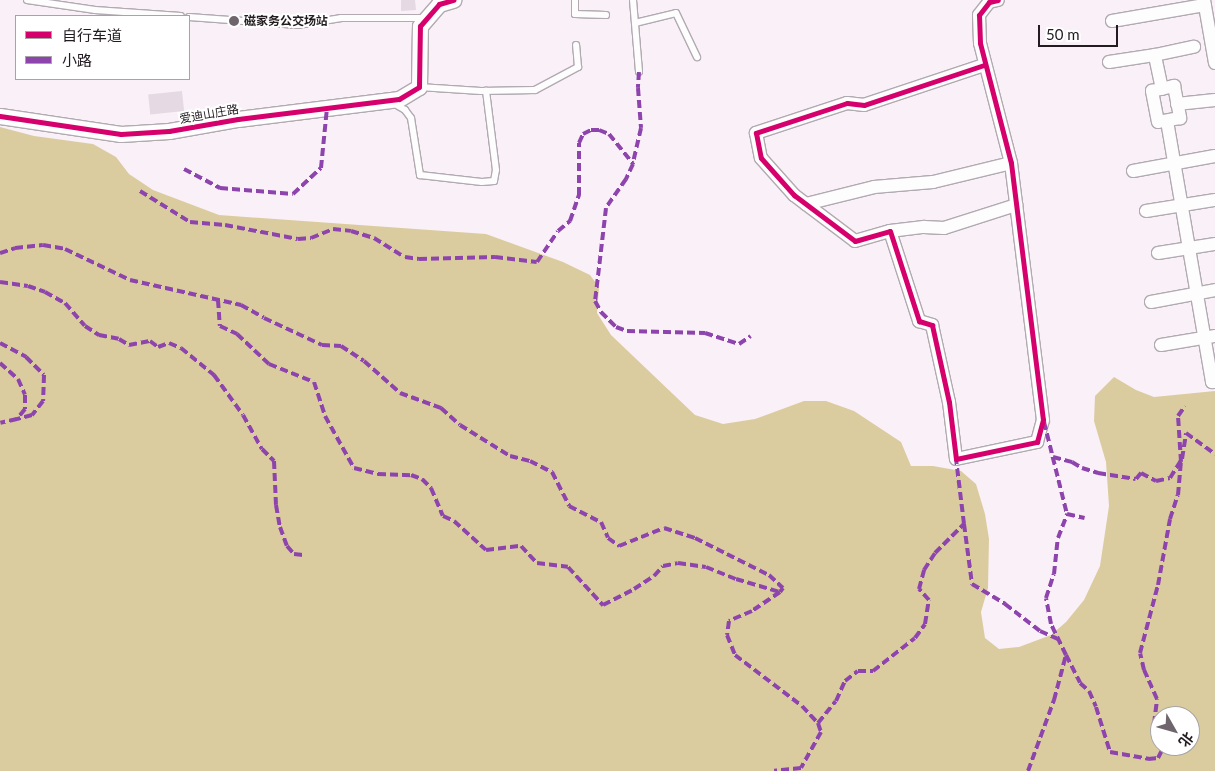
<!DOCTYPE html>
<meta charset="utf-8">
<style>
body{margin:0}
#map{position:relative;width:1215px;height:771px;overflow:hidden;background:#faf0f8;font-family:Lato,"Noto Sans SC",sans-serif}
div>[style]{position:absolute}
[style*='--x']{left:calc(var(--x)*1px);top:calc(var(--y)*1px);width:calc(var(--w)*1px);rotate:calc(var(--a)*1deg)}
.forest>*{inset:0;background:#dbcc9f}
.building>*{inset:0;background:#e5d9e4;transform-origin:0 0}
.roads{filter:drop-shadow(1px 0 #b1aab0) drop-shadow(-1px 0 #b1aab0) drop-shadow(0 1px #b1aab0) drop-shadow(0 -1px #b1aab0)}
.service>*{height:6px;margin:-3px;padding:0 3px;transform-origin:3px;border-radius:3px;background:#fefdfe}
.minor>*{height:12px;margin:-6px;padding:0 6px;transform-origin:6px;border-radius:6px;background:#fefdfe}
.tertiary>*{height:15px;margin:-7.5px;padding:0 7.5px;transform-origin:7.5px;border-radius:7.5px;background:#fefdfe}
.quiet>*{height:4px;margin-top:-2px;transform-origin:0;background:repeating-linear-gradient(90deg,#8e44ad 0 8px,transparent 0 12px)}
.cycleway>*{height:5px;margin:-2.5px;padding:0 2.5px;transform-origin:2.5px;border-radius:2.5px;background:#d6006c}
.dots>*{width:14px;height:14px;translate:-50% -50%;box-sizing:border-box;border:2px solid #fff;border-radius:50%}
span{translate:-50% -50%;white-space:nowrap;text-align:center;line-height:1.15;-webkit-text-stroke:4px #fff;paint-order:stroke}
.poi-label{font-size:12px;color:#221c21;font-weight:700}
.left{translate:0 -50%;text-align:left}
.street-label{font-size:12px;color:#221c21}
.legend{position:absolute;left:15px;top:15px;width:175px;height:65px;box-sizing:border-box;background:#fff;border:1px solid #a7a4a6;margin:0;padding:6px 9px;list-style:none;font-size:15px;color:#221c21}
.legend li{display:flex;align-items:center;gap:10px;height:25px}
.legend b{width:25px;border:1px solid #a7a4a6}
.north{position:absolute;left:1150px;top:706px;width:50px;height:50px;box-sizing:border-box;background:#fff;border:1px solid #a7a4a6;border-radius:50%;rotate:128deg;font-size:14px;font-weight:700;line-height:20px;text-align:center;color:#221c21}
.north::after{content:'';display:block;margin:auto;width:18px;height:22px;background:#6e666c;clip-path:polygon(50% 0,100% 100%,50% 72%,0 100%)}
.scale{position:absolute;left:1038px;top:25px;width:80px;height:22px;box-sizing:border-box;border:2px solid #221c21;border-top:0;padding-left:6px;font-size:15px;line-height:18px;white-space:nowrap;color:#221c21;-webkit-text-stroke:4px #fff;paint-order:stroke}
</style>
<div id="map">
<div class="forest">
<i style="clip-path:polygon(evenodd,0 127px,34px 136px,93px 144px,116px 157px,129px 174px,153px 190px,219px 215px,486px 234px,563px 262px,590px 275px,599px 287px,597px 313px,611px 335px,695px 415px,723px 424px,755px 419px,804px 401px,826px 401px,854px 411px,901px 442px,911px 466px,933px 466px,961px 471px,976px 484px,985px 514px,989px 539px,988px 588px,981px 612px,985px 638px,999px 649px,1019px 647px,1051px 635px,1066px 622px,1084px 600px,1100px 566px,1109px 506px,1106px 462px,1094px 421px,1095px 396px,1114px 377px,1136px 390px,1154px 397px,1215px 391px,1215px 771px,0 771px,0 127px,1160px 716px,1190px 716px,1190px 746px,1160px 746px,1160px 716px)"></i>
</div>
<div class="building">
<i style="clip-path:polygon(401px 0,415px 0,416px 10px,401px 11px)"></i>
<i style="left:182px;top:91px;width:20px;height:34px;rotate:84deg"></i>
</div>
<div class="roads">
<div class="service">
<i style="--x:27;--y:0;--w:69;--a:8.4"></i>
<i style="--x:95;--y:10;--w:86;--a:4"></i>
<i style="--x:575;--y:0;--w:14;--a:90"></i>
<i style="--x:575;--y:14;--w:31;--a:2"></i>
<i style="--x:633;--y:0;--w:72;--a:85.2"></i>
<i style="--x:189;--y:17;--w:109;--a:4.2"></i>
<i style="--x:298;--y:25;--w:44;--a:-9.2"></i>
<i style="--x:341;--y:18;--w:83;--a:0"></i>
<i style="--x:635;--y:23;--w:42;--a:-13.7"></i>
<i style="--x:676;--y:13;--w:49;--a:64.5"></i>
<i style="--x:419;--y:87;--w:62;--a:3.7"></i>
<i style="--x:481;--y:91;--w:54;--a:-1.1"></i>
<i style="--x:535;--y:90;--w:49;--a:-28.1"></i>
<i style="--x:578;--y:67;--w:22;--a:-95"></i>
<i style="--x:393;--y:103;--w:14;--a:30"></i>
<i style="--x:405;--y:110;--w:10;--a:53"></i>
<i style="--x:411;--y:118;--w:58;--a:81"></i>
<i style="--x:420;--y:175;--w:62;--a:6.4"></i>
<i style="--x:482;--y:182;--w:12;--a:-5"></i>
<i style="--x:494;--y:181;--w:11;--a:-80"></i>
<i style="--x:496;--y:170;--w:80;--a:-97.2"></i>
</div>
<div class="minor">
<i style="--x:1204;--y:0;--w:64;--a:80.1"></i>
<i style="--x:1112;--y:21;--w:94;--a:-9.8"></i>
<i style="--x:1109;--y:62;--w:47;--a:-8.7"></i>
<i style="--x:984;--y:65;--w:126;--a:161.6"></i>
<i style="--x:864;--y:105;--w:17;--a:-173"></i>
<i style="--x:847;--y:103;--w:96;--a:161.8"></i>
<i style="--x:756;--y:133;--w:25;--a:79"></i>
<i style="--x:761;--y:158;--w:50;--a:48.3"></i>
<i style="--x:794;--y:195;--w:76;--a:37"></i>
<i style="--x:855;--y:241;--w:36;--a:-16"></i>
<i style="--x:890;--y:231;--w:95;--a:72.1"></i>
<i style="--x:919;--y:321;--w:14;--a:17"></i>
<i style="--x:932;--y:325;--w:79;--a:77.6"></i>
<i style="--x:949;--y:402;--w:57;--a:83"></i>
<i style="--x:956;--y:459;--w:83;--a:-11.9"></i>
<i style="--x:1037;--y:442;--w:23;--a:-75"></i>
<i style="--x:1043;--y:420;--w:259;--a:-97.1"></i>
<i style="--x:1011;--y:163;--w:124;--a:-104.5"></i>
<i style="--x:980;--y:43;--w:28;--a:-92"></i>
<i style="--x:979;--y:15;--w:16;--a:-52"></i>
<i style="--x:989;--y:2;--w:9;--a:-13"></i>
<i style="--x:1174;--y:86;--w:33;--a:79"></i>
<i style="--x:1180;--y:118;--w:22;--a:170"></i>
<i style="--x:1158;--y:122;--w:32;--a:-101"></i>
<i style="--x:1152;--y:91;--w:23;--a:-13"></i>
<i style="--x:1162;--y:89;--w:35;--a:-102"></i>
<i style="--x:1155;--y:55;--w:40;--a:-12"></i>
<i style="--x:1177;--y:104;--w:38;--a:-6"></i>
<i style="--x:1167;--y:121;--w:265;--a:80.2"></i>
<i style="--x:1212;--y:382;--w:3;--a:0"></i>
<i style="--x:1133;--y:171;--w:83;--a:-10.4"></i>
<i style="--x:806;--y:204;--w:70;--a:-14"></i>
<i style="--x:874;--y:187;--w:59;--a:-4.8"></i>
<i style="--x:933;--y:182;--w:80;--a:-13.7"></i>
<i style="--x:1146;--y:211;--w:70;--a:-9.1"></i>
<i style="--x:890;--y:231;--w:34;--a:-7"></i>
<i style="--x:924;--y:227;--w:20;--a:3"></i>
<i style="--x:944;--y:228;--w:76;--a:-17.7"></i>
<i style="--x:1158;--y:253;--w:58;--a:-9"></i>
<i style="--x:1151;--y:302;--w:65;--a:-10.6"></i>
<i style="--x:1161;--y:345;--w:55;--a:-9.5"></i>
</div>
<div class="tertiary">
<i style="--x:0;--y:116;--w:122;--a:8.5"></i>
<i style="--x:121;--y:134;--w:48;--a:-3.6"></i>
<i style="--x:169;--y:131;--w:70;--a:-9.9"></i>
<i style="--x:238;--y:119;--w:162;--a:-7.1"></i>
<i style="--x:399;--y:99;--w:23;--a:-31"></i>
<i style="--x:419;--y:87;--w:61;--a:-89.1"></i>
<i style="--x:420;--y:26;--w:29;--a:-49"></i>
<i style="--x:439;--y:4;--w:15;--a:-16"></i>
</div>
</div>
<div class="quiet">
<i style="--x:639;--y:72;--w:16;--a:94"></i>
<i style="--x:638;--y:88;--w:40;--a:85.7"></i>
<i style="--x:641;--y:128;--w:37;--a:103"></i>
<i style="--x:633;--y:164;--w:17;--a:115"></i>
<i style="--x:626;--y:179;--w:35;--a:125"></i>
<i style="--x:606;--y:208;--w:94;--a:96.7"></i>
<i style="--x:595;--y:301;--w:13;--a:61"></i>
<i style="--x:601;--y:312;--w:21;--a:45"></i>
<i style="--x:616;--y:327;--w:12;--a:20"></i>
<i style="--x:627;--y:331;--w:78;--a:1.5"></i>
<i style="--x:705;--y:333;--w:36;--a:18"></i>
<i style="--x:739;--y:344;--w:14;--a:-34"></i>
<i style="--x:184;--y:169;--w:41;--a:27.8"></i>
<i style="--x:220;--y:188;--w:73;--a:4.7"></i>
<i style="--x:293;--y:194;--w:38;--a:-43"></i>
<i style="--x:321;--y:168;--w:60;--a:-84.3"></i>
<i style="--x:140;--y:191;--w:59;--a:31.8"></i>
<i style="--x:190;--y:222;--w:35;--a:5"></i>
<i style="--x:225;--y:225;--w:74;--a:10.9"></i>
<i style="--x:298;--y:239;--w:13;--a:-4"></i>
<i style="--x:311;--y:238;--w:24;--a:-22"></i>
<i style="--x:333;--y:229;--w:18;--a:6"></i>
<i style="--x:351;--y:231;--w:24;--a:17"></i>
<i style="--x:374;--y:238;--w:36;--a:32"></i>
<i style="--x:405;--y:257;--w:14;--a:8"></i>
<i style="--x:419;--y:259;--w:76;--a:-1.5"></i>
<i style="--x:495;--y:257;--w:42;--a:6.8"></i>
<i style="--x:537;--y:262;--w:37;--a:-56"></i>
<i style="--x:558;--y:231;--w:16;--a:-40"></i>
<i style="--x:570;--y:221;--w:28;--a:-71"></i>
<i style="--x:579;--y:195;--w:52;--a:-90"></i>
<i style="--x:579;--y:143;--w:10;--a:-66"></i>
<i style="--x:583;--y:134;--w:9;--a:-27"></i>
<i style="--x:591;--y:130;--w:8;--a:0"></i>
<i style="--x:599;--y:130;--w:11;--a:22"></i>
<i style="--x:609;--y:134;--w:38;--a:51"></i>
<i style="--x:0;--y:253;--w:16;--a:-18"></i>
<i style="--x:15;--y:248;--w:28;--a:-6"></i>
<i style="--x:43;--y:245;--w:22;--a:10"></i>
<i style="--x:65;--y:249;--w:72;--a:25.5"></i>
<i style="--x:130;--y:280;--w:114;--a:12.7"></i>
<i style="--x:241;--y:305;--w:26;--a:29"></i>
<i style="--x:264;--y:318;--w:64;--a:25"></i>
<i style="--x:322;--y:345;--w:19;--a:3"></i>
<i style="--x:341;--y:346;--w:27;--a:33"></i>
<i style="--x:364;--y:361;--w:48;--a:41.6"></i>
<i style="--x:400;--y:393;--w:44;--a:20.1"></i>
<i style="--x:441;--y:408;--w:25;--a:42"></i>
<i style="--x:460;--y:425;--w:59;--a:31.8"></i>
<i style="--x:510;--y:456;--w:21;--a:14"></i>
<i style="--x:530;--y:461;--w:25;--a:27"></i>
<i style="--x:552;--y:472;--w:38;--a:63"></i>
<i style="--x:569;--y:506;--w:36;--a:27"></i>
<i style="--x:601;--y:522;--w:17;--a:66"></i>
<i style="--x:608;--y:538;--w:14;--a:36"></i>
<i style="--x:619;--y:546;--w:48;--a:-21.8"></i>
<i style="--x:664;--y:528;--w:33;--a:18"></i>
<i style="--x:695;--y:538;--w:83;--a:26.6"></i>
<i style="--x:769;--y:575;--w:19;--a:43"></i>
<i style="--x:783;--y:588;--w:5;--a:127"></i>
<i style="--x:0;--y:282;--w:28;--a:8"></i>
<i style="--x:28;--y:286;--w:18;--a:19"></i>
<i style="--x:45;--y:292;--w:23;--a:29"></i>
<i style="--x:65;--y:303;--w:30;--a:49"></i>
<i style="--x:85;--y:326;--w:17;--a:33"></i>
<i style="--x:99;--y:335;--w:20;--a:11"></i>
<i style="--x:119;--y:339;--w:12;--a:31"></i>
<i style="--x:129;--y:345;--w:21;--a:-11"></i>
<i style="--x:150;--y:341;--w:10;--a:37"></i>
<i style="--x:158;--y:347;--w:12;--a:-20"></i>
<i style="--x:169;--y:343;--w:13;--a:23"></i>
<i style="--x:181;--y:348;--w:43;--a:39.3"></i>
<i style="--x:214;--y:375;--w:49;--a:54.1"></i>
<i style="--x:243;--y:415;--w:39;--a:61"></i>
<i style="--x:262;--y:449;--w:17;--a:45"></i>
<i style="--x:274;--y:461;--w:44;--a:87.4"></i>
<i style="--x:276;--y:505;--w:22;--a:80"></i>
<i style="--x:280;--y:527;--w:20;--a:70"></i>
<i style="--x:287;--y:546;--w:11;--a:49"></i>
<i style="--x:294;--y:554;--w:9;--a:6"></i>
<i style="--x:218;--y:300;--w:26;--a:86"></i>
<i style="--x:220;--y:326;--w:19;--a:25"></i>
<i style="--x:237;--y:334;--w:44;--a:43.2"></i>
<i style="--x:269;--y:364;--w:48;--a:21.8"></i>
<i style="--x:314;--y:382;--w:36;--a:72"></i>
<i style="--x:325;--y:416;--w:60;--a:60.9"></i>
<i style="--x:354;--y:468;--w:25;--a:14"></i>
<i style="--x:378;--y:474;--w:33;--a:2"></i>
<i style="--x:411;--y:475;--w:12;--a:20"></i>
<i style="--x:422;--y:479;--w:13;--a:45"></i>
<i style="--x:431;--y:488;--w:30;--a:67"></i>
<i style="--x:443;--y:516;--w:12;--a:24"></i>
<i style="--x:454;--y:521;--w:43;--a:42.2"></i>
<i style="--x:486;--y:550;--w:35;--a:-7"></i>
<i style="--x:521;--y:546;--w:23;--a:47"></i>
<i style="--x:537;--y:563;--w:31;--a:7"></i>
<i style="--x:568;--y:567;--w:52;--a:47.4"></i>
<i style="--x:603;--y:605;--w:35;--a:-27"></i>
<i style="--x:634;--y:589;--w:24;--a:-33"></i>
<i style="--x:654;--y:576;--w:13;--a:-48"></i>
<i style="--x:663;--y:566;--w:15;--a:-11"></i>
<i style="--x:678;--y:563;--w:28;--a:8"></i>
<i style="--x:706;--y:567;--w:32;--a:22"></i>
<i style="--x:736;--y:579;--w:46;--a:16.5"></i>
<i style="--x:780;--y:592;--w:34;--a:146"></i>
<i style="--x:752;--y:611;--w:25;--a:157"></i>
<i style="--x:729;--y:621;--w:14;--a:98"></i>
<i style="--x:727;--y:635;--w:22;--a:68"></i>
<i style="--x:735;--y:655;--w:84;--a:37.3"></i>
<i style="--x:802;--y:706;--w:23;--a:47"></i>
<i style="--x:818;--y:723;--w:9;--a:72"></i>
<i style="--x:821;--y:732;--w:41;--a:119.1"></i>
<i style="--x:801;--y:768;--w:27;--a:174"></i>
<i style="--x:0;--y:343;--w:30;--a:28"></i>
<i style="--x:26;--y:357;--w:25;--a:45"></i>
<i style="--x:44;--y:375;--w:26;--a:92"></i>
<i style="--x:43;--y:401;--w:18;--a:128"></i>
<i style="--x:32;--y:415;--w:16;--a:165"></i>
<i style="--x:0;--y:363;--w:24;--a:42"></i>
<i style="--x:18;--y:379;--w:17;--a:66"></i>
<i style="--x:25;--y:395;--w:14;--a:90"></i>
<i style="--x:25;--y:409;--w:13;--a:129"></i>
<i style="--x:17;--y:419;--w:17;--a:167"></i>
<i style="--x:1044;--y:422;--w:95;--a:76"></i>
<i style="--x:1067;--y:514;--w:18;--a:13"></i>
<i style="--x:1053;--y:457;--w:20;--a:15"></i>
<i style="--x:1072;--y:462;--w:12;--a:31"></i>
<i style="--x:1082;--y:468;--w:17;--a:17"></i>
<i style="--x:1098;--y:473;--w:38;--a:9"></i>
<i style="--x:1136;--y:479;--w:8;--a:-50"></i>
<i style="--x:1141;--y:473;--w:17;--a:28"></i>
<i style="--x:1156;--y:481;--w:14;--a:-12"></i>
<i style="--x:1170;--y:478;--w:22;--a:-58"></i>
<i style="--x:1182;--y:459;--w:26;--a:-81"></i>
<i style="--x:1186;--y:433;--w:36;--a:36"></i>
<i style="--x:964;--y:524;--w:61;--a:82.4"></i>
<i style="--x:972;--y:584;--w:39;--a:31"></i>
<i style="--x:1005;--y:604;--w:44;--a:37.6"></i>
<i style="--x:1040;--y:631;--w:20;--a:24"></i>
<i style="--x:1066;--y:655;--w:31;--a:63"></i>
<i style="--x:1080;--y:683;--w:12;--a:42"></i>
<i style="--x:1089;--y:691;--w:17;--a:66"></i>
<i style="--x:1096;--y:707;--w:47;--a:72.7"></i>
<i style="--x:1110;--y:752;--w:39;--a:10"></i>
<i style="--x:1148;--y:759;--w:10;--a:-6"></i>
<i style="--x:1158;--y:758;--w:13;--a:-63"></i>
<i style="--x:818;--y:723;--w:28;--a:-51"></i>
<i style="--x:836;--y:701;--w:22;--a:-66"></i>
<i style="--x:845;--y:681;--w:16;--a:-38"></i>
<i style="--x:858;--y:671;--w:15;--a:0"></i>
<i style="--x:873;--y:671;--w:53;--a:-38.2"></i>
<i style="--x:915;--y:638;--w:17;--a:-54"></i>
<i style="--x:925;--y:624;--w:24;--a:-81"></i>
<i style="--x:929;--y:600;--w:15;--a:-132"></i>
<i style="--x:919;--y:589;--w:20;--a:-75"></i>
<i style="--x:924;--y:570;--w:20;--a:-57"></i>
<i style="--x:935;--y:553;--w:41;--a:-45"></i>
<i style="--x:964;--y:524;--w:65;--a:-97"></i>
<i style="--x:1160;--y:731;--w:9;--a:-131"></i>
<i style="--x:1154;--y:724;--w:25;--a:-83"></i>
<i style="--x:1157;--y:699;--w:32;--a:-114"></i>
<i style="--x:1144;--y:670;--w:17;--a:-103"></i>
<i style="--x:1140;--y:653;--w:70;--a:-75.2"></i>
<i style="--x:1158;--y:585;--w:67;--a:-79.7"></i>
<i style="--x:1170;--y:519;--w:25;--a:-72"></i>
<i style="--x:1178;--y:495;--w:33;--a:-85"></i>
<i style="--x:1181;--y:462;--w:46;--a:-93.7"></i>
<i style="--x:1178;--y:416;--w:12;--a:-55"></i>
<i style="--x:1028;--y:771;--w:76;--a:-69.9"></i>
<i style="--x:1054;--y:700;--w:47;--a:-75.1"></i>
<i style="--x:1066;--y:655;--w:34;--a:-116"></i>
<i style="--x:1051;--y:624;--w:26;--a:-101"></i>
<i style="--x:1046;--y:598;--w:25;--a:-72"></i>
<i style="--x:1054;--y:574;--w:36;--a:-84"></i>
<i style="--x:1058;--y:538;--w:26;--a:-69"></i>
</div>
<div class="cycleway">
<i style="--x:984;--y:65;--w:126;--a:161.6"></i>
<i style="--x:864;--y:105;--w:17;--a:-173"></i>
<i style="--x:847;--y:103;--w:96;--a:161.8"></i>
<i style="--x:756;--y:133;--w:25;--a:79"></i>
<i style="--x:761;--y:158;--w:50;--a:48.3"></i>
<i style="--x:794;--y:195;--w:76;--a:37"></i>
<i style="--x:855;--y:241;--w:36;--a:-16"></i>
<i style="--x:890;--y:231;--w:95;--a:72.1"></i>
<i style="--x:919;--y:321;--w:14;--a:17"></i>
<i style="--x:932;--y:325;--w:79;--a:77.6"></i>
<i style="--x:949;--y:402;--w:57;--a:83"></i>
<i style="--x:956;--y:459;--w:83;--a:-11.9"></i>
<i style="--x:1037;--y:442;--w:23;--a:-75"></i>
<i style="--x:1043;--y:420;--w:259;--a:-97.1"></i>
<i style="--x:1011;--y:163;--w:124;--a:-104.5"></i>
<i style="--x:980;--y:43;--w:28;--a:-92"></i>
<i style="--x:979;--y:15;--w:16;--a:-52"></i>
<i style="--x:989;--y:2;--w:9;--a:-13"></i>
<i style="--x:0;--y:116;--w:122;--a:8.5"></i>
<i style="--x:121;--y:134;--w:48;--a:-3.6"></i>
<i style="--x:169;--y:131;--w:70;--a:-9.9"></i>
<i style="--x:238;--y:119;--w:162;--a:-7.1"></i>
<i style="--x:399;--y:99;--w:23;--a:-31"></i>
<i style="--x:419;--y:87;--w:61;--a:-89.1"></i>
<i style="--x:420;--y:26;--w:29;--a:-49"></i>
<i style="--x:439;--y:4;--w:15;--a:-16"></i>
</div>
<div class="dots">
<i style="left:234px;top:21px;background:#6e666c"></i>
</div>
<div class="poi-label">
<span class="left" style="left:244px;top:21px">磁家务公交场站</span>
</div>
<div class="street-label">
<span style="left:209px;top:114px;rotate:-10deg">爱迪山庄路</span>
</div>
<ul class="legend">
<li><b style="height:6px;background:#d6006c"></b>自行车道</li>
<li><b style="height:6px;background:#8e44ad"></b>小路</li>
</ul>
<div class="north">北</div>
<div class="scale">50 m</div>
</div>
